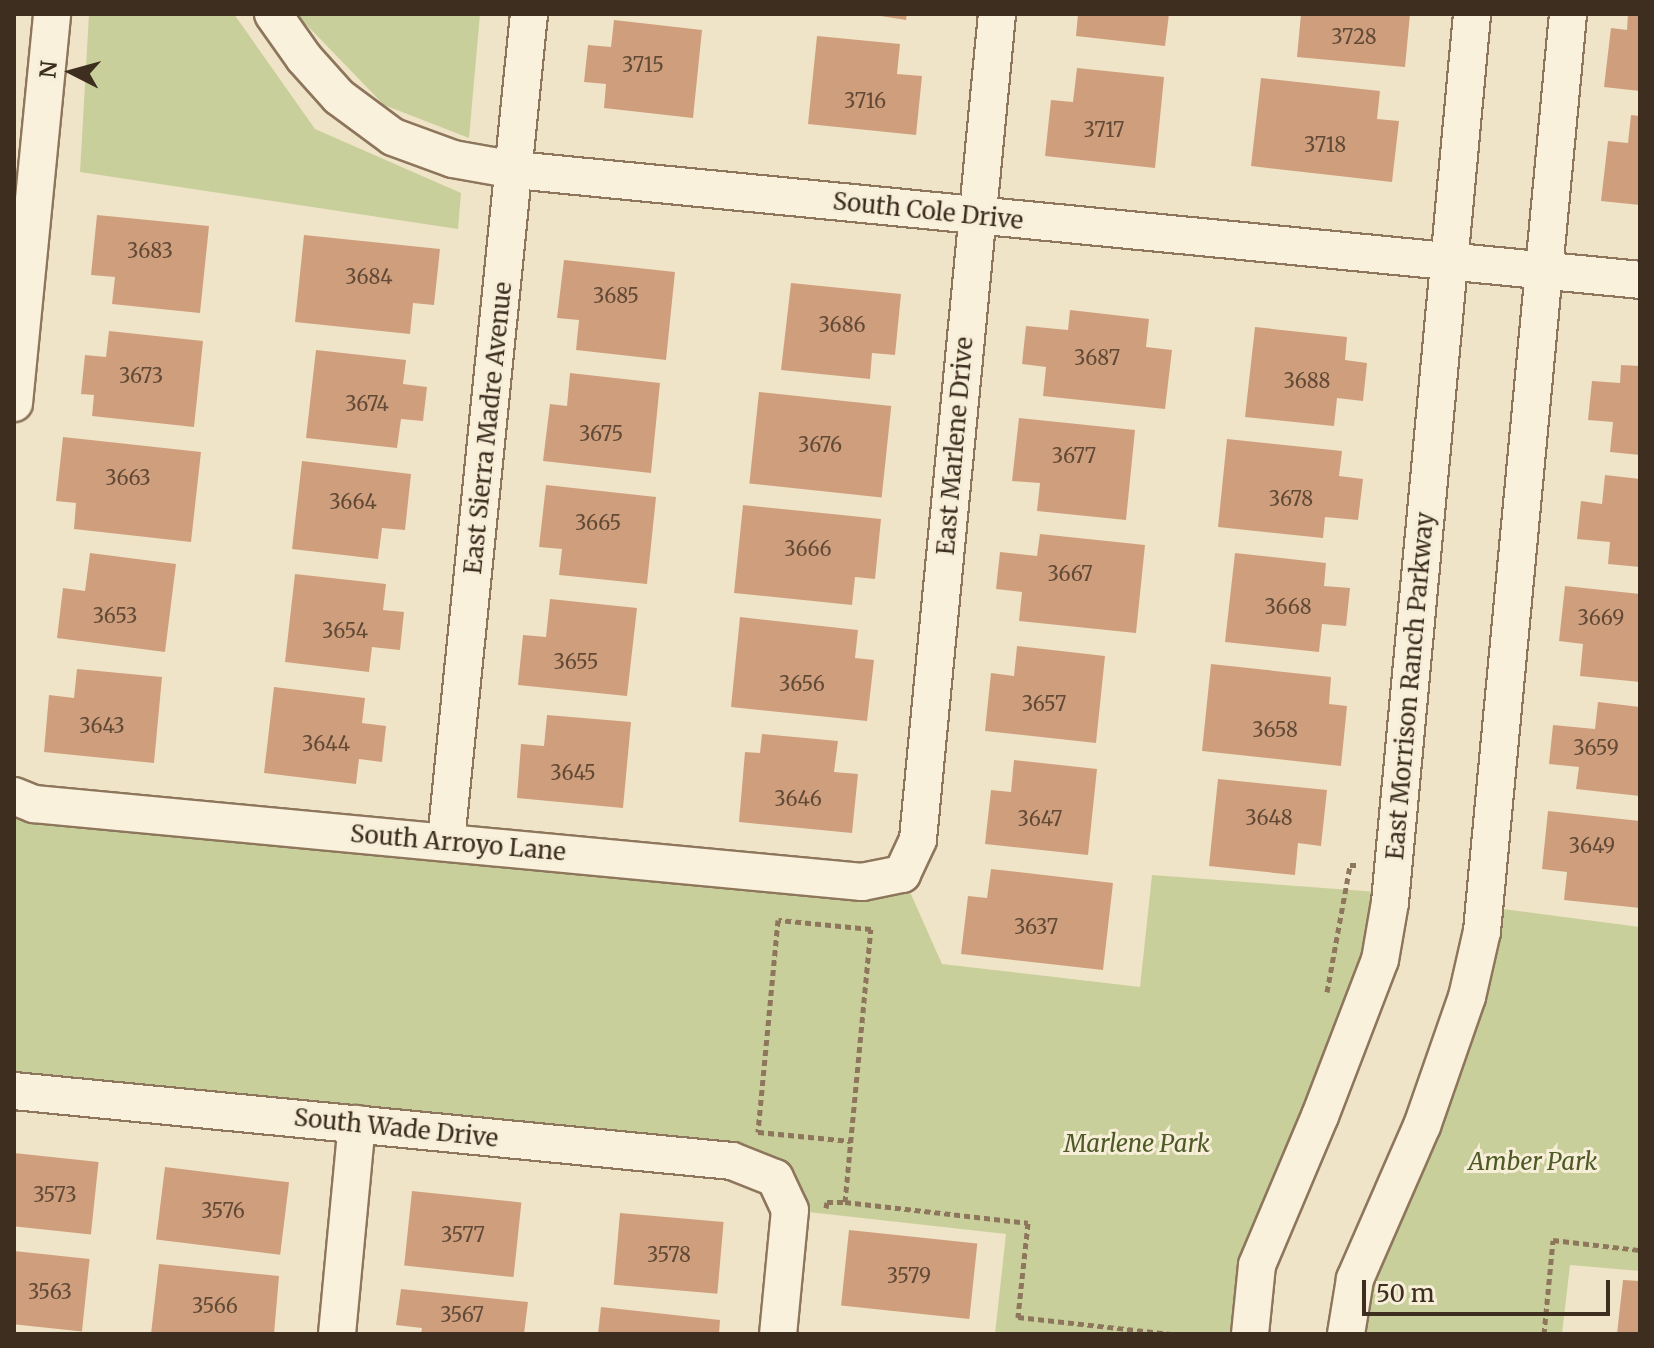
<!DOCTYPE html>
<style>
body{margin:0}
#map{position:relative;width:1654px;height:1348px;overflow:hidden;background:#f0e4c8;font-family:Merriweather,serif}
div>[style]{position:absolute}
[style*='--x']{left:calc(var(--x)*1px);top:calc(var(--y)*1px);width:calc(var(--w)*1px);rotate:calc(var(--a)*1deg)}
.green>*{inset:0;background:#c9cf9b}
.building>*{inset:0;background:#cf9f7d;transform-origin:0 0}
.path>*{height:5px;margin-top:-2.5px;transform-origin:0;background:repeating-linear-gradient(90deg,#8d765c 0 6px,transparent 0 10px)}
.roads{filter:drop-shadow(2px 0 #8d765c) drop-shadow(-2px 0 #8d765c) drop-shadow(0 2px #8d765c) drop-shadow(0 -2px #8d765c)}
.minor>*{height:36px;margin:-18px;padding:0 18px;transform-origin:18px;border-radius:18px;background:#faf1dc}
span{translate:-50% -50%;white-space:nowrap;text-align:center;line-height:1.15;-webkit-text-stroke:6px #f7eed8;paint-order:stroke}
.number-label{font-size:20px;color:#624a37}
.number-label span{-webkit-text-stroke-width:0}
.street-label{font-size:24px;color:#3d2e20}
.park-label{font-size:24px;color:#4d5a26;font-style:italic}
.frame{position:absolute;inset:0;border:16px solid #3d2e20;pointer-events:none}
.north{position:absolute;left:32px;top:32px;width:80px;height:80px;-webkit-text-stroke:6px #f7eed8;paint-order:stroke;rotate:276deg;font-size:22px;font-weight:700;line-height:32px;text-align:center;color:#3d2e20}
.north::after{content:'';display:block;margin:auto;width:28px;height:36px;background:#3d2e20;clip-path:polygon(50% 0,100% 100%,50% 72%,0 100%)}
.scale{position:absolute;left:1362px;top:1280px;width:248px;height:36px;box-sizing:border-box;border:4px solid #3d2e20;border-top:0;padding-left:10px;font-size:24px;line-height:28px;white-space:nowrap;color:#3d2e20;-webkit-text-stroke:6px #f7eed8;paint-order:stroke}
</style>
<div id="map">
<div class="green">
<i style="clip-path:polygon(89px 14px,234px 14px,315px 129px,461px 193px,458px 229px,80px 172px)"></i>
<i style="clip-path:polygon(296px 14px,480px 14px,469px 138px,384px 105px)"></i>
<i style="clip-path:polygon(14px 796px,902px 874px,942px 964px,1140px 987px,1152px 875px,1391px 893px,1250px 1334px,995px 1334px,1006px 1234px,790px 1210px,775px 1178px,14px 1091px)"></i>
<i style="clip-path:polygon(1495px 908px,1640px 927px,1640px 1271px,1570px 1265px,1562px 1334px,1360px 1334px,1362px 1304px)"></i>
</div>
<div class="building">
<i style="clip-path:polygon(868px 14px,907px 14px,906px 20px)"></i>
<i style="clip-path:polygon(1078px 14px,1169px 14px,1165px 46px,1076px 36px)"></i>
<i style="clip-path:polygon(1301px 14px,1410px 14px,1405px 67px,1297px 57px)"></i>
<i style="clip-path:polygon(1628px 14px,1640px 14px,1640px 91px,1604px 87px,1611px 28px,1627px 30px)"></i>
<i style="clip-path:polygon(614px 20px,702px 30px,693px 118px,604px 108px,606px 84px,584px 82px,588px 45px,611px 47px)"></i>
<i style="clip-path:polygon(817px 36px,900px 44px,897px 74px,922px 76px,916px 135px,808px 124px)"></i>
<i style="clip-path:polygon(1077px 68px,1164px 77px,1155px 168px,1045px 156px,1051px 100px,1073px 102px)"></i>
<i style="clip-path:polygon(1261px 78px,1380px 91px,1377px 119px,1399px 121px,1392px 182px,1251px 166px)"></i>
<i style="clip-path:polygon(1631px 115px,1640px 116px,1640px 205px,1601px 201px,1608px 141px,1628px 143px)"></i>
<i style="clip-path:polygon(97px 215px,209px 226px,200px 313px,112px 304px,115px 277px,91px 275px)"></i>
<i style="clip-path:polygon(304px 235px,440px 249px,434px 305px,413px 303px,410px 334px,295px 322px)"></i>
<i style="clip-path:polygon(564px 260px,675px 272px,666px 360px,576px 350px,579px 320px,557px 318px)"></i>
<i style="clip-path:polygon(791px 283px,901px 294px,895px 355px,872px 353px,870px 379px,781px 370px)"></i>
<i style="clip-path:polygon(1070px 310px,1149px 319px,1146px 347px,1172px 350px,1165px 409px,1043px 396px,1046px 367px,1022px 364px,1026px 326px,1068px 330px)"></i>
<i style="clip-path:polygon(1255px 327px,1347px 337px,1345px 360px,1367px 363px,1363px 401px,1337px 398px,1334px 426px,1245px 417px)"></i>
<i style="clip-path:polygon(109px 331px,203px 341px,194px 427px,92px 416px,94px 395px,81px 394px,85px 355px,106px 357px)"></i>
<i style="clip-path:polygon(316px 350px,406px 360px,403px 384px,427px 387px,423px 421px,401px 419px,397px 448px,306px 438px)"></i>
<i style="clip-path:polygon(1621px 365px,1640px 366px,1640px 455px,1610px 452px,1613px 422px,1588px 420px,1592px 381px,1620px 383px)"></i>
<i style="clip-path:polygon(570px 373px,660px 383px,651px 473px,543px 461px,550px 404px,567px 406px)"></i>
<i style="left:759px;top:392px;width:133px;height:92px;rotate:6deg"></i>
<i style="clip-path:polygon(1019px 418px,1135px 430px,1126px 520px,1037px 511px,1040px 483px,1012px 481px)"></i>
<i style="clip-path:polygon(63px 437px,201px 452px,191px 542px,74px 529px,76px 503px,56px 501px)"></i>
<i style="clip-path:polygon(1227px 439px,1342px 451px,1339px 476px,1363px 479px,1358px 520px,1325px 517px,1323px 538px,1218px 527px)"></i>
<i style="clip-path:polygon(302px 461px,411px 474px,405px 530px,382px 528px,378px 559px,292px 549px)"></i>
<i style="clip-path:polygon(1605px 475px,1640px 479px,1640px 567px,1608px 564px,1610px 542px,1577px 539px,1581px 501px,1602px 504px)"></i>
<i style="clip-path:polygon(546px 485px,656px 497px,647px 584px,559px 575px,562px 549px,539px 547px)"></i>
<i style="clip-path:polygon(743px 505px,881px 519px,875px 579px,855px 577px,852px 605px,734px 593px)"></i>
<i style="clip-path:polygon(1040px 534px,1145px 545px,1136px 633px,1019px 621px,1022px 592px,996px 589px,1000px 552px,1037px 556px)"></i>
<i style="clip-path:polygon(90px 553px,176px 564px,165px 652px,57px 638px,63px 588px,85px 591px)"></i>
<i style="clip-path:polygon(1235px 553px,1326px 563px,1324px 586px,1350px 588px,1346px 626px,1322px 624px,1319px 652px,1225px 642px)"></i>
<i style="clip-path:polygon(295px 574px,386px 584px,383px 610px,404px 612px,400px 650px,372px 647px,369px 672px,285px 662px)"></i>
<i style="clip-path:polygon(1565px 586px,1640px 594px,1640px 682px,1580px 676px,1583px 644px,1559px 641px)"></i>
<i style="clip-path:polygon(550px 599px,637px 608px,627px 696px,518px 685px,523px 635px,546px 637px)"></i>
<i style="clip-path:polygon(740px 617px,858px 630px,855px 658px,874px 660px,867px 721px,731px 707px)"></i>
<i style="clip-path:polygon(1017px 646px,1105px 656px,1096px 743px,985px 731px,991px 673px,1014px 676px)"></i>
<i style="clip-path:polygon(1211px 664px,1331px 677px,1329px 704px,1347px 706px,1341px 766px,1202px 751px)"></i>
<i style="clip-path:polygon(77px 669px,162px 677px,154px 763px,44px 752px,49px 695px,74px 698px)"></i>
<i style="clip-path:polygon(274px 687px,365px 698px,362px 723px,386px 726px,382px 762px,359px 759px,356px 784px,264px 773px)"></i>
<i style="clip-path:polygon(1598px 702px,1640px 707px,1640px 796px,1576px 789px,1579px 767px,1549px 764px,1553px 725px,1595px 729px)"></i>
<i style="clip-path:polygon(547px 715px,631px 722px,623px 808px,517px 798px,521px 744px,544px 746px)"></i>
<i style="clip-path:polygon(762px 734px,838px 741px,834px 772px,858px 774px,852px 833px,739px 822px,745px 752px,760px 753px)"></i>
<i style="clip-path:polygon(1014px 760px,1097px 769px,1088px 855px,985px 844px,991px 790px,1011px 792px)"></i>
<i style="clip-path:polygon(1218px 779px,1327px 790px,1321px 846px,1298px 843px,1295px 875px,1209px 866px)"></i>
<i style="clip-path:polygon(1548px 811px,1640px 821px,1640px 908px,1564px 900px,1567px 872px,1542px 869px)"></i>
<i style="clip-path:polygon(991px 869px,1113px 883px,1103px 970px,961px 954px,968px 896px,987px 898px)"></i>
<i style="left:14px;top:1153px;width:85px;height:73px;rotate:6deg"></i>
<i style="left:165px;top:1167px;width:125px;height:73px;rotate:7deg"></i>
<i style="left:412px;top:1191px;width:110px;height:75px;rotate:6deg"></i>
<i style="left:620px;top:1213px;width:104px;height:72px;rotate:5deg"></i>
<i style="left:849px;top:1230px;width:129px;height:76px;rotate:6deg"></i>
<i style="left:14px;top:1251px;width:76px;height:73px;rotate:6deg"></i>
<i style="clip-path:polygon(159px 1264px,279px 1276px,274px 1334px,151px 1334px)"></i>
<i style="clip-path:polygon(1623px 1280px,1640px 1281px,1640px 1334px,1617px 1334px)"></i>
<i style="clip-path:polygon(401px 1289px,528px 1302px,524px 1334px,421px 1334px,422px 1328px,396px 1325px)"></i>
<i style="clip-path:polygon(601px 1307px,720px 1320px,719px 1334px,598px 1334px)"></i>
</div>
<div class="path">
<i style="--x:1327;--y:992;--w:129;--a:-79.7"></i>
<i style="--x:1350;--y:865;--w:9;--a:0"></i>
<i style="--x:845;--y:1202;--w:184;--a:6.5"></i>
<i style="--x:1028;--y:1223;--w:95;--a:96.1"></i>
<i style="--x:1018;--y:1317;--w:156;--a:6.3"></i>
<i style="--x:826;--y:1208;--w:6;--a:-81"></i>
<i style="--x:827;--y:1202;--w:18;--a:0"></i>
<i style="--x:845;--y:1202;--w:274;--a:-84.6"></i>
<i style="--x:871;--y:929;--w:93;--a:-174.5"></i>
<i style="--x:778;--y:920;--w:213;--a:95.4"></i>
<i style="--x:758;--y:1132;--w:93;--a:5.5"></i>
<i style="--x:1544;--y:1334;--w:94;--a:-84.5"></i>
<i style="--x:1553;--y:1240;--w:88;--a:6.6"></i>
</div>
<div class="roads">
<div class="minor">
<i style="--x:273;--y:14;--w:54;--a:54.8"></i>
<i style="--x:304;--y:58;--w:52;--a:48.1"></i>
<i style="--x:339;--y:97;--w:67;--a:36.5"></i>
<i style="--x:393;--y:137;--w:64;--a:20.1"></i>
<i style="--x:453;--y:159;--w:63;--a:10.1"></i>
<i style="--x:515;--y:170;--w:1130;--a:5.58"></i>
<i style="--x:14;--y:403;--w:391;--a:-84.4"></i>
<i style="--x:14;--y:796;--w:22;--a:22"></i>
<i style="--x:34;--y:804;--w:832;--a:5.38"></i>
<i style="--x:862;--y:882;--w:41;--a:-11.3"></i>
<i style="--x:902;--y:874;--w:38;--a:-65"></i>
<i style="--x:918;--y:839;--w:829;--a:-84.53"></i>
<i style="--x:446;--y:841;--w:831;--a:-84.27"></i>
<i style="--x:14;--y:1091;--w:721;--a:5.57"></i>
<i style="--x:732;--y:1161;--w:46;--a:21.6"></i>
<i style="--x:775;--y:1178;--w:35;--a:65"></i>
<i style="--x:790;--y:1210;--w:125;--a:95.5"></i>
<i style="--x:337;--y:1334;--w:211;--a:-84.6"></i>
<i style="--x:1250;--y:1334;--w:69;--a:-84.2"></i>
<i style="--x:1257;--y:1265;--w:162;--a:-67.1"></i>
<i style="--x:1320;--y:1116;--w:167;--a:-69"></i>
<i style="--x:1380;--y:960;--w:59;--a:-80.2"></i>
<i style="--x:1390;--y:902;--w:892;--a:-84.72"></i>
<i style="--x:1346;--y:1334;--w:56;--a:-80.7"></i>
<i style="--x:1355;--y:1279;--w:167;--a:-66.4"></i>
<i style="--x:1422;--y:1126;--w:137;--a:-70.8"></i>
<i style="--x:1467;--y:997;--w:68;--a:-77.2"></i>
<i style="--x:1482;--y:931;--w:921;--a:-84.64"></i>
</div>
</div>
<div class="number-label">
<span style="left:1354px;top:36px">3728</span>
<span style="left:643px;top:64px">3715</span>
<span style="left:865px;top:100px">3716</span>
<span style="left:1104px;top:129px">3717</span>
<span style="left:1325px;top:144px">3718</span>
<span style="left:150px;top:250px">3683</span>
<span style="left:369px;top:276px">3684</span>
<span style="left:616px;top:295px">3685</span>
<span style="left:842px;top:324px">3686</span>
<span style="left:1097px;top:357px">3687</span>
<span style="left:141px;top:375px">3673</span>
<span style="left:1307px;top:380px">3688</span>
<span style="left:367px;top:403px">3674</span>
<span style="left:601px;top:433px">3675</span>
<span style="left:820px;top:444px">3676</span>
<span style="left:1074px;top:455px">3677</span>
<span style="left:128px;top:477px">3663</span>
<span style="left:1291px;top:498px">3678</span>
<span style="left:353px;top:501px">3664</span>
<span style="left:598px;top:522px">3665</span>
<span style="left:808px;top:548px">3666</span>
<span style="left:1070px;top:573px">3667</span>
<span style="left:1288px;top:606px">3668</span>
<span style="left:115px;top:615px">3653</span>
<span style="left:1601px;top:617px">3669</span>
<span style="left:345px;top:630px">3654</span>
<span style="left:576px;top:661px">3655</span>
<span style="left:802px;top:683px">3656</span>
<span style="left:1044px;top:703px">3657</span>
<span style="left:102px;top:725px">3643</span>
<span style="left:1275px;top:729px">3658</span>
<span style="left:326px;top:743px">3644</span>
<span style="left:1596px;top:747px">3659</span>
<span style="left:573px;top:772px">3645</span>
<span style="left:798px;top:798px">3646</span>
<span style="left:1269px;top:817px">3648</span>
<span style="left:1040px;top:818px">3647</span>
<span style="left:1592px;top:845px">3649</span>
<span style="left:1036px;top:926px">3637</span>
<span style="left:55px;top:1194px">3573</span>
<span style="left:223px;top:1210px">3576</span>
<span style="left:463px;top:1234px">3577</span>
<span style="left:669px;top:1254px">3578</span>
<span style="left:909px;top:1275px">3579</span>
<span style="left:50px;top:1291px">3563</span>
<span style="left:215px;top:1305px">3566</span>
<span style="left:462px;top:1314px">3567</span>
</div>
<div class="street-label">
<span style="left:928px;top:211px;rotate:6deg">South Cole Drive</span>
<span style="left:488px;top:428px;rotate:-84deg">East Sierra Madre Avenue</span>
<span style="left:955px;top:446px;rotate:-85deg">East Marlene Drive</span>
<span style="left:1410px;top:686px;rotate:-85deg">East Morrison Ranch Parkway</span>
<span style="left:458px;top:843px;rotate:5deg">South Arroyo Lane</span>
<span style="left:396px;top:1128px;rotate:6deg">South Wade Drive</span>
</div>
<div class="park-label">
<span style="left:1137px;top:1144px">Marlene Park</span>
<span style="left:1533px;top:1162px">Amber Park</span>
</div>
<div class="frame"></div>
<div class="north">N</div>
<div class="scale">50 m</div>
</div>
